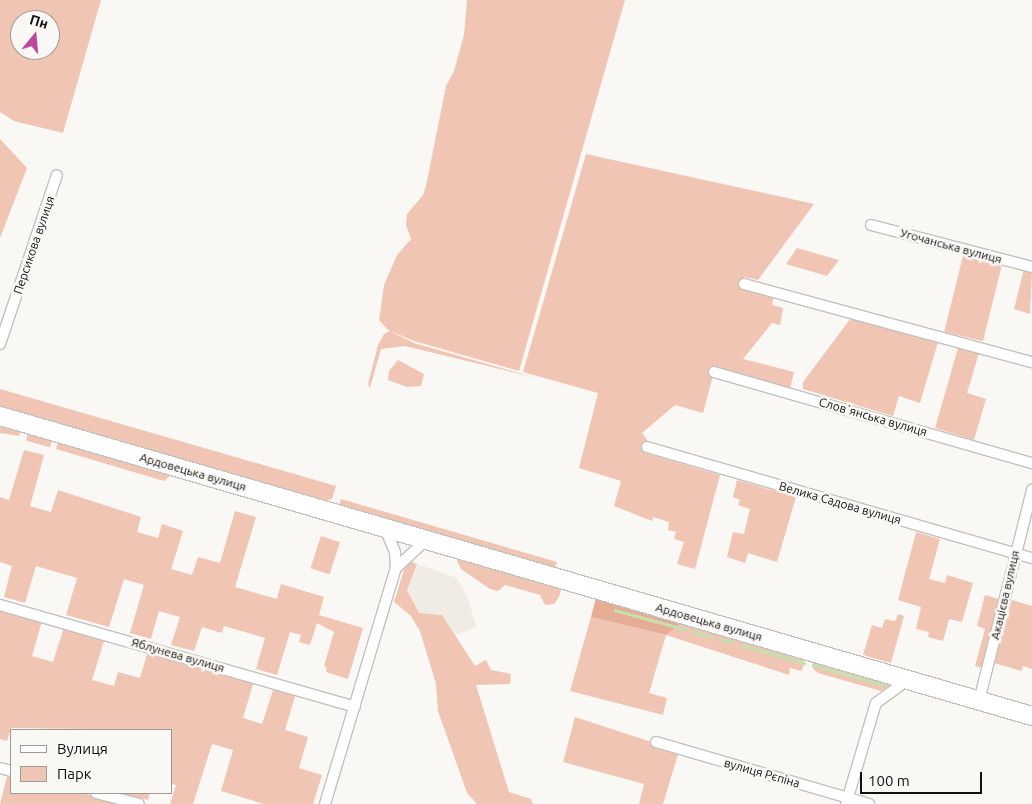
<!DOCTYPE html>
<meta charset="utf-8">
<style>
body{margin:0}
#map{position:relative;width:1032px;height:804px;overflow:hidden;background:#faf8f5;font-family:Ubuntu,sans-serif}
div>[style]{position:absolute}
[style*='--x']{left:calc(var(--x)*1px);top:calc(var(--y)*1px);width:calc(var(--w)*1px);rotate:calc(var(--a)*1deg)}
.built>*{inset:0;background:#f1ece3}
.green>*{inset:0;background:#f0c5b3;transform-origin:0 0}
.forest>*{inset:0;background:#e5ad95}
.stream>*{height:2.5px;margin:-1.25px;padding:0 1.25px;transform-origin:1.25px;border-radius:1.25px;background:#c4e0ae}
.roads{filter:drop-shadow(1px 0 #c2c1be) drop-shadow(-1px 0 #c2c1be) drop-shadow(0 1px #c2c1be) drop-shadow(0 -1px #c2c1be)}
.street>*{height:10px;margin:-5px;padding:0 5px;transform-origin:5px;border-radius:5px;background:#fff}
.highway>*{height:18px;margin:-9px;padding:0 9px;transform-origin:9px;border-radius:9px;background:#fff}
span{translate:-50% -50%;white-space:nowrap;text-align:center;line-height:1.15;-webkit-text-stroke:5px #faf8f5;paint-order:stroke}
.street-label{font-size:12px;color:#11100f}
.legend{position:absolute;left:10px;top:729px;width:162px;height:65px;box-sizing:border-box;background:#faf8f5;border:1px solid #9d9b99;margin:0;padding:6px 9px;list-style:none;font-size:15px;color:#11100f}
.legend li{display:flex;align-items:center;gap:10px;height:25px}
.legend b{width:25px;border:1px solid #9d9b99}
.north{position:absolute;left:10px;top:10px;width:50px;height:50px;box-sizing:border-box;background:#faf8f5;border:1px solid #9d9b99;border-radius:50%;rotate:17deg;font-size:14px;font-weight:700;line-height:20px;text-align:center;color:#11100f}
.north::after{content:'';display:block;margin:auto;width:18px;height:22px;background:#bc479f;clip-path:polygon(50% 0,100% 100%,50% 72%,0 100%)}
.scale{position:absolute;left:860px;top:772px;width:122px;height:22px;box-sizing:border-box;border:2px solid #11100f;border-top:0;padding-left:6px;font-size:15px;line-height:18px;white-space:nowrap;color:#11100f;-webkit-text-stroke:4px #faf8f5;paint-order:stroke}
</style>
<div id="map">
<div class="built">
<i style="clip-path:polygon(417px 564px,457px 578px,468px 598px,476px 627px,455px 635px,442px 615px,419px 613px,407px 590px)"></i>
</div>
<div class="green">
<i style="clip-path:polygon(evenodd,0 0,101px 0,63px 133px,14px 121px,0 112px,0 0,20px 20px,50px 20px,50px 50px,20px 50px,20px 20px)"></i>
<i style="clip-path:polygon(467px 0,625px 0,519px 371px,414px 341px,388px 330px,379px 320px,384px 285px,397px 255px,411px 239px,406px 225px,407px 214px,423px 195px,426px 186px,446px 86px,454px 71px,464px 35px)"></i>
<i style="clip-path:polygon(0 139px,27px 168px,0 238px)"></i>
<i style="clip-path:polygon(586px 154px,814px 204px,758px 280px,744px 277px,742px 288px,774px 296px,772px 305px,783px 308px,780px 325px,772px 323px,743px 359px,794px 372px,790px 389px,714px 372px,703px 413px,675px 405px,642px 433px,648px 441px,645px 453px,720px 475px,695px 569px,677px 564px,684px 542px,674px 539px,676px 532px,668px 530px,669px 522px,653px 517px,652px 521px,614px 506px,621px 481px,579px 468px,598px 393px,523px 372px)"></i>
<i style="clip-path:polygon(797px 248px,839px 260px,827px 276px,786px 264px)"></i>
<i style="left:963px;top:256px;width:40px;height:78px;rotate:14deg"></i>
<i style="clip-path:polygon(1024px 269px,1032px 271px,1030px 314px,1014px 309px)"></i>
<i style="clip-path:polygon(851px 318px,938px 342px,920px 403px,899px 396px,893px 416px,803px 389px,803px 382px)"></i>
<i style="clip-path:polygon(390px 331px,414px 343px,533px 377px,405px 346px,381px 349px,370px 388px,368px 384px,378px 345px,384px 334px)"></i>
<i style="clip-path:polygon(958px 348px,979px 353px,967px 393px,986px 399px,974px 440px,935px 428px)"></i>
<i style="clip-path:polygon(398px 360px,424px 374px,421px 386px,407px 387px,388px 380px,389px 371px)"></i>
<i style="clip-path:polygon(0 389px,336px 486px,332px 499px,325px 501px,0 406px)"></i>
<i style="clip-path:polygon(0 421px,21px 430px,19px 436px,0 433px)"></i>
<i style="left:29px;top:430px;width:25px;height:11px;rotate:16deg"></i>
<i style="clip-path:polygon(59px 439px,170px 471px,169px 477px,164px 481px,56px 449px)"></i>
<i style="clip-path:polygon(24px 450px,44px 455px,30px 506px,51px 512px,58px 490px,141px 517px,137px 532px,158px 538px,162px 524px,183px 531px,171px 569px,192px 575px,198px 557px,220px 563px,235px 511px,256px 517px,235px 587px,277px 599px,281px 584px,324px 597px,319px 615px,363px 628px,348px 679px,326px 672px,327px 668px,324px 666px,334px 632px,317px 623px,310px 645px,299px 642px,301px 635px,290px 632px,277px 675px,256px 669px,265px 638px,224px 626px,222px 633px,202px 627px,194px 651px,171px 645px,180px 617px,159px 611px,151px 639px,130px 633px,144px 585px,124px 579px,109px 627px,66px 615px,77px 578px,36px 566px,25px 603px,4px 597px,12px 566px,0 562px,0 497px,9px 500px)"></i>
<i style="clip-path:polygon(737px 480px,796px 497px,777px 562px,748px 553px,745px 563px,727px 557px,733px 532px,744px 534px,750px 509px,738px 505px,740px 500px,733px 497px)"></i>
<i style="clip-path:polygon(341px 499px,557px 562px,556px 565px,554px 569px,339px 506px)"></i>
<i style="clip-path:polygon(916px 532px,940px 539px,929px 579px,945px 583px,947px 575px,973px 583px,962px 622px,949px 619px,943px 641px,928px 637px,929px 632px,916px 629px,921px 607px,898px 600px)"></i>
<i style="left:321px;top:536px;width:20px;height:34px;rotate:18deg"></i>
<i style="clip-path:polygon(460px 557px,562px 586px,559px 597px,554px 604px,545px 605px,540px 595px,505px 585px,498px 591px,490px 589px,461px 569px,457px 561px)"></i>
<i style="clip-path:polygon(407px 560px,417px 564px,407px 590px,419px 613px,442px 615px,475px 666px,486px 660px,491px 670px,511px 674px,510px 684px,476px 685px,509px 792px,531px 799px,533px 804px,477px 804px,467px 793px,438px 711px,436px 684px,420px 631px,411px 616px,394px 602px)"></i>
<i style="clip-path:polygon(985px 595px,999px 599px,982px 668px,975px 666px,985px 629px,977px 626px)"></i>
<i style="clip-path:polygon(1012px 600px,1032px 606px,1032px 669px,1023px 666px,1021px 671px,994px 663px)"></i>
<i style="clip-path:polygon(0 609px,42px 621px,32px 656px,53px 662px,64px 627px,105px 638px,92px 680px,114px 686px,118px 672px,140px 678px,148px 651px,254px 681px,243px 718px,262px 724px,274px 687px,296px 693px,285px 730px,308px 737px,299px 768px,322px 775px,313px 804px,264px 804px,221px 791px,233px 750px,212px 744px,193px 804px,170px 804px,176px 785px,171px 784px,171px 730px,11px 728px,7px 741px,0 739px)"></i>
<i style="clip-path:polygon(898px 614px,904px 616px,891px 663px,863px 655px,872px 625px,882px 628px,885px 619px,895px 621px)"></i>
<i style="clip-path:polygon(591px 617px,666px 635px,682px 623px,804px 658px,803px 668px,801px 671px,790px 668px,789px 675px,666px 635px,649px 693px,667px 698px,663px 715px,570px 691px)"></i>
<i style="clip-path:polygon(813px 660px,891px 683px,891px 685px,881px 691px,818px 673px,813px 669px)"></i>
<i style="clip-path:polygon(575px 717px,679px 751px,663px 804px,639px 804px,644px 784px,563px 762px)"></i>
<i style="clip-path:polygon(8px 773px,11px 774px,11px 793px,83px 793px,127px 804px,0 804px)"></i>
<i style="clip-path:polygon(120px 793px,150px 793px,148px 800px)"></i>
</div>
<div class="forest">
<i style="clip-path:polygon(596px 598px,682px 623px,666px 635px,591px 617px)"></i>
</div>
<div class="stream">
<i style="--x:615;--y:610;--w:72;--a:15.4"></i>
<i style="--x:692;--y:631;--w:21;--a:17"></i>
<i style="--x:720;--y:639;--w:12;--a:14"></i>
<i style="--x:741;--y:645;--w:66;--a:15.9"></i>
<i style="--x:813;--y:665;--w:74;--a:15.7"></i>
</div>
<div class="roads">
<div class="street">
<i style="--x:871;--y:225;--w:166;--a:14.6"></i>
<i style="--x:744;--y:284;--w:298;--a:15.2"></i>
<i style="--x:0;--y:344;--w:178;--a:-71.4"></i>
<i style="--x:714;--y:372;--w:331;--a:16"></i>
<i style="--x:647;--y:447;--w:401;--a:16.1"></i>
<i style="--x:396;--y:568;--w:41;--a:-43"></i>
<i style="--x:0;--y:605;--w:369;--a:16"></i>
<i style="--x:979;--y:701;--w:218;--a:-75.9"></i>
<i style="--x:656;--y:742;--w:222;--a:16.2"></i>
<i style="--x:0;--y:768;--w:11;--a:15"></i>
<i style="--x:96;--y:793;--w:44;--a:14.3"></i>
<i style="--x:325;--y:804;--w:246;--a:-73.3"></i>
<i style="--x:396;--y:568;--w:16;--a:-94"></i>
<i style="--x:395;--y:552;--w:26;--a:-113"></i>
<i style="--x:846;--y:804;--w:105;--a:-73.5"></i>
<i style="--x:876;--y:703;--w:29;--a:-36"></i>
<i style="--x:899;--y:686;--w:9;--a:-54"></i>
</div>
<div class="highway">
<i style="--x:0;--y:416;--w:1075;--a:16.21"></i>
</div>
</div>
<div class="street-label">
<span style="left:34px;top:245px;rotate:-71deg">Персикова вулиця</span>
<span style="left:951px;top:246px;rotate:15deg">Угочанська вулиця</span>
<span style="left:873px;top:417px;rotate:16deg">Словʼянська вулиця</span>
<span style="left:193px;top:472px;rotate:16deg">Ардовецька вулиця</span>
<span style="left:840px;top:503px;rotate:16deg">Велика Садова вулиця</span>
<span style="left:1005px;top:595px;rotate:-77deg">Акацієва вулиця</span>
<span style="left:709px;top:622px;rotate:16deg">Ардовецька вулиця</span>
<span style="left:178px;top:655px;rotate:16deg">Яблунева вулиця</span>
<span style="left:762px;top:773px;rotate:16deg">вулиця Рєпіна</span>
</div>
<ul class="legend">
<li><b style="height:6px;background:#fff"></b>Вулиця</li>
<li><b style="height:14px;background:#f0c5b3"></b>Парк</li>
</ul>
<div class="north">Пн</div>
<div class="scale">100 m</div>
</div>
